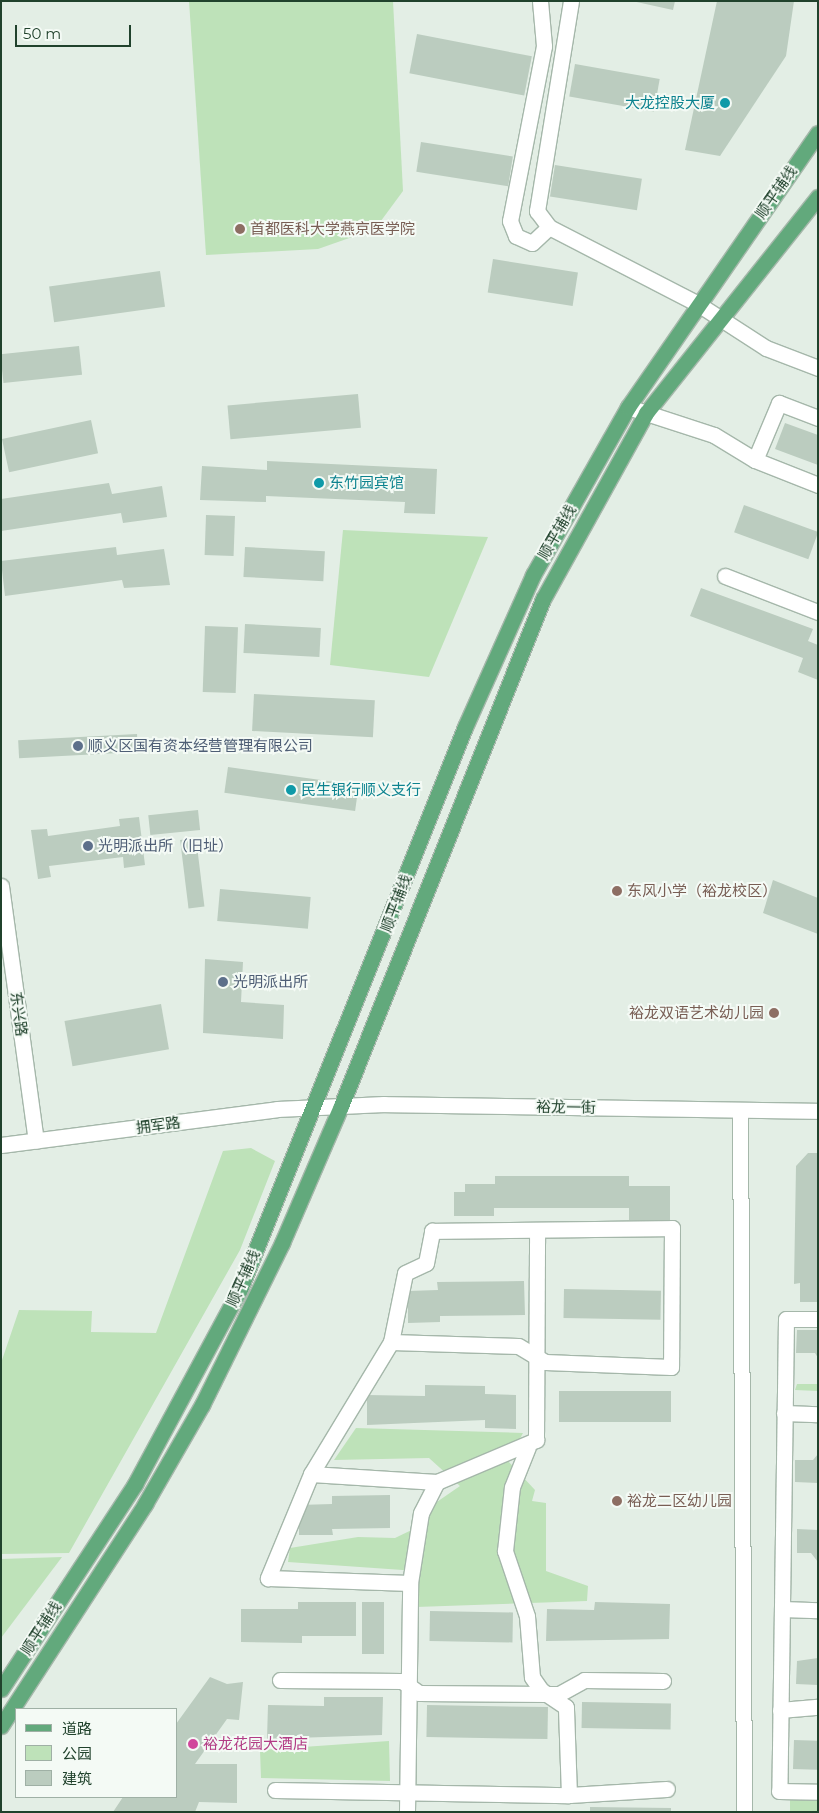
<!DOCTYPE html>
<meta charset="utf-8">
<style>
body{margin:0}
#map{position:relative;width:819px;height:1813px;overflow:hidden;background:#e3eee5;font-family:Montserrat,"Noto Sans SC",sans-serif}
div>[style]{position:absolute}
[style*='--x']{left:calc(var(--x)*1px);top:calc(var(--y)*1px);width:calc(var(--w)*1px);rotate:calc(var(--a)*1deg)}
.green>*{inset:0;background:#bee2b9;transform-origin:0 0}
.building>*{inset:0;background:#bbccbf;transform-origin:0 0}
.roads{filter:drop-shadow(1px 0 #a5b7aa) drop-shadow(-1px 0 #a5b7aa) drop-shadow(0 1px #a5b7aa) drop-shadow(0 -1px #a5b7aa)}
.minor>*{height:15px;margin:-7.5px;padding:0 7.5px;transform-origin:7.5px;border-radius:7.5px;background:#fff}
.major>*{height:15px;margin:-7.5px;padding:0 7.5px;transform-origin:7.5px;border-radius:7.5px;background:#62a97c}
.dots>*{width:14px;height:14px;translate:-50% -50%;box-sizing:border-box;border:2px solid #f4faf5;border-radius:50%}
span{translate:-50% -50%;white-space:nowrap;text-align:center;line-height:1.15;-webkit-text-stroke:4px #f4faf5;paint-order:stroke}
.culture-label{font-size:15px;color:#0d838f}
.right{translate:-100% -50%;text-align:right}
.left{translate:0 -50%;text-align:left}
.street-label{font-size:15px;color:#20422c}
.education-label{font-size:15px;color:#785e54}
.service-label{font-size:15px;color:#4e5e75}
.hotel-label{font-size:15px;color:#b23c85}
.frame{position:absolute;inset:0;border:2px solid #20422c;pointer-events:none}
.legend{position:absolute;left:15px;top:1708px;width:162px;height:90px;box-sizing:border-box;background:#f4faf5;border:1px solid #9fb0a5;margin:0;padding:6px 9px;list-style:none;font-size:15px;color:#20422c}
.legend li{display:flex;align-items:center;gap:10px;height:25px}
.legend b{width:25px;border:1px solid #9fb0a5}
.scale{position:absolute;left:15px;top:25px;width:116px;height:22px;box-sizing:border-box;border:2px solid #20422c;border-top:0;padding-left:6px;font-size:15px;line-height:18px;white-space:nowrap;color:#20422c;-webkit-text-stroke:4px #f4faf5;paint-order:stroke}
</style>
<div id="map">
<div class="green">
<i style="clip-path:polygon(189px 1px,393px 1px,403px 191px,375px 229px,318px 249px,206px 255px)"></i>
<i style="clip-path:polygon(343px 530px,488px 537px,429px 677px,330px 665px)"></i>
<i style="clip-path:polygon(251px 1148px,275px 1161px,240px 1250px,69px 1553px,1px 1554px,1px 1363px,19px 1310px,92px 1311px,91px 1332px,156px 1333px,223px 1151px)"></i>
<i style="clip-path:polygon(797px 1384px,818px 1384px,818px 1391px,795px 1390px)"></i>
<i style="clip-path:polygon(356px 1428px,523px 1433px,508px 1461px,535px 1490px,532px 1501px,546px 1503px,546px 1571px,588px 1586px,587px 1601px,416px 1607px,417px 1571px,288px 1562px,290px 1548px,358px 1537px,395px 1538px,422px 1525px,431px 1506px,460px 1486px,429px 1458px,334px 1460px)"></i>
<i style="clip-path:polygon(62px 1557px,1px 1638px,1px 1559px)"></i>
<i style="clip-path:polygon(389px 1741px,390px 1781px,261px 1778px,260px 1750px)"></i>
<i style="left:818px;top:1795px;width:17px;height:28px;rotate:90deg"></i>
</div>
<div class="building">
<i style="clip-path:polygon(632px 1px,675px 1px,673px 10px)"></i>
<i style="clip-path:polygon(717px 1px,794px 1px,786px 56px,720px 156px,685px 150px)"></i>
<i style="left:417px;top:34px;width:117px;height:40px;rotate:11deg"></i>
<i style="left:575px;top:64px;width:86px;height:33px;rotate:10deg"></i>
<i style="left:421px;top:142px;width:93px;height:30px;rotate:9deg"></i>
<i style="left:555px;top:165px;width:88px;height:32px;rotate:9deg"></i>
<i style="left:493px;top:259px;width:86px;height:34px;rotate:9deg"></i>
<i style="left:160px;top:271px;width:36px;height:112px;rotate:82deg"></i>
<i style="left:79px;top:346px;width:29px;height:79px;rotate:84deg"></i>
<i style="left:358px;top:394px;width:34px;height:131px;rotate:85deg"></i>
<i style="left:91px;top:420px;width:34px;height:91px;rotate:78deg"></i>
<i style="clip-path:polygon(785px 423px,818px 435px,818px 465px,775px 449px)"></i>
<i style="clip-path:polygon(267px 461px,437px 469px,435px 514px,404px 513px,405px 502px,266px 496px,266px 502px,200px 500px,202px 466px,267px 470px)"></i>
<i style="clip-path:polygon(109px 483px,112px 494px,162px 486px,167px 517px,123px 523px,121px 513px,1px 531px,1px 499px)"></i>
<i style="left:744px;top:505px;width:79px;height:29px;rotate:20deg"></i>
<i style="left:206px;top:515px;width:29px;height:40px;rotate:2deg"></i>
<i style="clip-path:polygon(116px 547px,117px 555px,164px 549px,170px 585px,124px 588px,122px 580px,5px 596px,1px 561px)"></i>
<i style="left:245px;top:547px;width:80px;height:30px;rotate:3deg"></i>
<i style="clip-path:polygon(701px 588px,813px 629px,808px 641px,818px 645px,818px 680px,798px 672px,803px 658px,690px 616px)"></i>
<i style="left:245px;top:624px;width:76px;height:29px;rotate:3deg"></i>
<i style="left:205px;top:626px;width:33px;height:66px;rotate:2deg"></i>
<i style="left:254px;top:694px;width:121px;height:37px;rotate:3deg"></i>
<i style="left:137px;top:734px;width:18px;height:119px;rotate:87deg"></i>
<i style="left:228px;top:767px;width:132px;height:26px;rotate:8deg"></i>
<i style="left:198px;top:810px;width:20px;height:50px;rotate:84deg"></i>
<i style="clip-path:polygon(139px 817px,145px 865px,124px 868px,123px 857px,49px 866px,51px 877px,38px 879px,31px 830px,47px 829px,48px 836px,120px 826px,119px 819px)"></i>
<i style="left:196px;top:838px;width:69px;height:16px;rotate:83deg"></i>
<i style="clip-path:polygon(773px 880px,818px 898px,818px 934px,763px 913px)"></i>
<i style="left:220px;top:889px;width:91px;height:32px;rotate:5deg"></i>
<i style="clip-path:polygon(205px 959px,243px 962px,241px 1002px,284px 1005px,283px 1039px,203px 1033px)"></i>
<i style="left:161px;top:1004px;width:46px;height:98px;rotate:80deg"></i>
<i style="clip-path:polygon(808px 1153px,818px 1153px,818px 1302px,800px 1302px,800px 1283px,794px 1284px,796px 1166px)"></i>
<i style="clip-path:polygon(495px 1176px,629px 1176px,629px 1186px,670px 1186px,670px 1220px,629px 1220px,629px 1208px,494px 1208px,494px 1216px,454px 1216px,454px 1192px,465px 1192px,465px 1184px,495px 1184px)"></i>
<i style="clip-path:polygon(524px 1281px,525px 1315px,440px 1316px,440px 1322px,408px 1323px,408px 1291px,438px 1290px,437px 1282px)"></i>
<i style="left:564px;top:1289px;width:97px;height:29px;rotate:1deg"></i>
<i style="clip-path:polygon(797px 1330px,818px 1330px,818px 1358px,815px 1353px,796px 1353px)"></i>
<i style="clip-path:polygon(425px 1385px,485px 1386px,485px 1394px,516px 1395px,516px 1429px,485px 1428px,485px 1420px,367px 1425px,367px 1395px,425px 1396px)"></i>
<i style="left:559px;top:1391px;width:112px;height:31px"></i>
<i style="clip-path:polygon(818px 1454px,818px 1483px,795px 1482px,795px 1460px,813px 1460px)"></i>
<i style="clip-path:polygon(390px 1495px,390px 1528px,332px 1529px,333px 1535px,299px 1535px,299px 1505px,332px 1504px,332px 1496px)"></i>
<i style="clip-path:polygon(797px 1529px,818px 1530px,818px 1562px,811px 1553px,797px 1553px)"></i>
<i style="clip-path:polygon(298px 1602px,356px 1602px,356px 1636px,302px 1636px,302px 1643px,241px 1642px,241px 1609px,298px 1609px)"></i>
<i style="left:362px;top:1602px;width:22px;height:52px"></i>
<i style="clip-path:polygon(595px 1602px,670px 1604px,669px 1639px,546px 1641px,547px 1609px,594px 1610px)"></i>
<i style="left:430px;top:1611px;width:83px;height:30px;rotate:1deg"></i>
<i style="clip-path:polygon(818px 1658px,818px 1685px,796px 1684px,797px 1661px)"></i>
<i style="clip-path:polygon(210px 1677px,227px 1684px,243px 1682px,239px 1720px,227px 1719px,195px 1764px,237px 1764px,237px 1803px,199px 1802px,195px 1812px,113px 1812px,123px 1797px,176px 1797px,176px 1724px)"></i>
<i style="clip-path:polygon(324px 1697px,383px 1697px,382px 1735px,267px 1739px,268px 1705px,324px 1706px)"></i>
<i style="left:582px;top:1702px;width:89px;height:26px;rotate:1deg"></i>
<i style="left:427px;top:1705px;width:121px;height:32px;rotate:1deg"></i>
<i style="left:794px;top:1740px;width:24px;height:29px;rotate:2deg"></i>
<i style="clip-path:polygon(590px 1807px,671px 1808px,671px 1812px,590px 1812px)"></i>
</div>
<div class="roads">
<div class="minor">
<i style="--x:540;--y:1;--w:45;--a:84.9"></i>
<i style="--x:544;--y:46;--w:178;--a:101"></i>
<i style="--x:510;--y:221;--w:16;--a:68"></i>
<i style="--x:516;--y:236;--w:17;--a:24"></i>
<i style="--x:532;--y:243;--w:23;--a:-43"></i>
<i style="--x:571;--y:1;--w:213;--a:99.2"></i>
<i style="--x:537;--y:211;--w:20;--a:53"></i>
<i style="--x:549;--y:227;--w:168;--a:27.3"></i>
<i style="--x:698;--y:304;--w:81;--a:32.9"></i>
<i style="--x:766;--y:348;--w:56;--a:21"></i>
<i style="--x:628;--y:407;--w:90;--a:18"></i>
<i style="--x:714;--y:435;--w:48;--a:31.4"></i>
<i style="--x:755;--y:460;--w:68;--a:21.6"></i>
<i style="--x:755;--y:460;--w:62;--a:-67.2"></i>
<i style="--x:779;--y:403;--w:42;--a:21"></i>
<i style="--x:725;--y:576;--w:100;--a:21.2"></i>
<i style="--x:1;--y:886;--w:257;--a:82.2"></i>
<i style="--x:740;--y:1110;--w:702;--a:89.67"></i>
<i style="--x:1;--y:1145;--w:278;--a:-7.4"></i>
<i style="--x:277;--y:1109;--w:107;--a:-2.7"></i>
<i style="--x:384;--y:1104;--w:434;--a:0.9"></i>
<i style="--x:672;--y:1228;--w:139;--a:90.4"></i>
<i style="--x:671;--y:1367;--w:126;--a:-177.7"></i>
<i style="--x:545;--y:1362;--w:31;--a:-149"></i>
<i style="--x:518;--y:1346;--w:127;--a:-178.2"></i>
<i style="--x:391;--y:1342;--w:70;--a:-78.5"></i>
<i style="--x:405;--y:1273;--w:23;--a:-25"></i>
<i style="--x:426;--y:1263;--w:33;--a:-79"></i>
<i style="--x:432;--y:1231;--w:240;--a:-0.7"></i>
<i style="--x:818;--y:1319;--w:32;--a:180"></i>
<i style="--x:786;--y:1319;--w:472;--a:90.8"></i>
<i style="--x:779;--y:1791;--w:39;--a:1"></i>
<i style="--x:391;--y:1342;--w:154;--a:121.2"></i>
<i style="--x:311;--y:1474;--w:126;--a:3.6"></i>
<i style="--x:784;--y:1413;--w:34;--a:2"></i>
<i style="--x:311;--y:1474;--w:113;--a:112.5"></i>
<i style="--x:268;--y:1578;--w:142;--a:2"></i>
<i style="--x:782;--y:1609;--w:36;--a:2"></i>
<i style="--x:280;--y:1680;--w:122;--a:0.5"></i>
<i style="--x:402;--y:1681;--w:21;--a:35"></i>
<i style="--x:419;--y:1693;--w:127;--a:0.5"></i>
<i style="--x:546;--y:1694;--w:13;--a:0"></i>
<i style="--x:559;--y:1694;--w:29;--a:-29"></i>
<i style="--x:584;--y:1680;--w:79;--a:0.7"></i>
<i style="--x:780;--y:1710;--w:38;--a:-5"></i>
<i style="--x:275;--y:1790;--w:294;--a:1"></i>
<i style="--x:569;--y:1795;--w:88;--a:-92"></i>
<i style="--x:566;--y:1707;--w:30;--a:-146"></i>
<i style="--x:541;--y:1690;--w:16;--a:-125"></i>
<i style="--x:532;--y:1677;--w:61;--a:-94.7"></i>
<i style="--x:527;--y:1616;--w:69;--a:-108.7"></i>
<i style="--x:505;--y:1551;--w:64;--a:-83.8"></i>
<i style="--x:512;--y:1487;--w:43;--a:-68.2"></i>
<i style="--x:569;--y:1795;--w:98;--a:-3.5"></i>
<i style="--x:407;--y:1812;--w:229;--a:-89.2"></i>
<i style="--x:410;--y:1583;--w:71;--a:-81.1"></i>
<i style="--x:421;--y:1513;--w:35;--a:-63"></i>
<i style="--x:437;--y:1482;--w:108;--a:-23"></i>
<i style="--x:536;--y:1440;--w:210;--a:-89.7"></i>
</div>
<div class="major">
<i style="--x:1;--y:1689;--w:245;--a:-56.8"></i>
<i style="--x:135;--y:1484;--w:221;--a:-61.7"></i>
<i style="--x:240;--y:1289;--w:605;--a:-68.18"></i>
<i style="--x:465;--y:727;--w:167;--a:-65.9"></i>
<i style="--x:533;--y:575;--w:193;--a:-60.5"></i>
<i style="--x:628;--y:407;--w:333;--a:-55.3"></i>
<i style="--x:1;--y:1726;--w:265;--a:-57"></i>
<i style="--x:145;--y:1504;--w:114;--a:-60.1"></i>
<i style="--x:202;--y:1405;--w:181;--a:-63.7"></i>
<i style="--x:282;--y:1243;--w:149;--a:-66.7"></i>
<i style="--x:341;--y:1106;--w:546;--a:-68.28"></i>
<i style="--x:543;--y:599;--w:213;--a:-61"></i>
<i style="--x:646;--y:413;--w:276;--a:-51.5"></i>
</div>
</div>
<div class="dots">
<i style="left:725px;top:103px;background:#0f9aa8"></i>
<i style="left:240px;top:229px;background:#8d6e63"></i>
<i style="left:319px;top:483px;background:#0f9aa8"></i>
<i style="left:78px;top:746px;background:#5c6f8a"></i>
<i style="left:291px;top:790px;background:#0f9aa8"></i>
<i style="left:88px;top:846px;background:#5c6f8a"></i>
<i style="left:617px;top:891px;background:#8d6e63"></i>
<i style="left:223px;top:982px;background:#5c6f8a"></i>
<i style="left:774px;top:1013px;background:#8d6e63"></i>
<i style="left:617px;top:1501px;background:#8d6e63"></i>
<i style="left:193px;top:1744px;background:#d1479c"></i>
</div>
<div class="culture-label">
<span class="right" style="left:715px;top:103px">大龙控股大厦</span>
<span class="left" style="left:329px;top:483px">东竹园宾馆</span>
<span class="left" style="left:301px;top:790px">民生银行顺义支行</span>
</div>
<div class="street-label">
<span style="left:776px;top:192px;rotate:-55deg">顺平辅线</span>
<span style="left:557px;top:532px;rotate:-60deg">顺平辅线</span>
<span style="left:396px;top:903px;rotate:-69deg">顺平辅线</span>
<span style="left:19px;top:1014px;rotate:82deg">东兴路</span>
<span style="left:566px;top:1107px;rotate:1deg">裕龙一街</span>
<span style="left:158px;top:1125px;rotate:-8deg">拥军路</span>
<span style="left:243px;top:1278px;rotate:-66deg">顺平辅线</span>
<span style="left:41px;top:1628px;rotate:-57deg">顺平辅线</span>
</div>
<div class="education-label">
<span class="left" style="left:250px;top:229px">首都医科大学燕京医学院</span>
<span class="left" style="left:627px;top:891px">东风小学（裕龙校区）</span>
<span class="right" style="left:764px;top:1013px">裕龙双语艺术幼儿园</span>
<span class="left" style="left:627px;top:1501px">裕龙二区幼儿园</span>
</div>
<div class="service-label">
<span class="left" style="left:88px;top:746px">顺义区国有资本经营管理有限公司</span>
<span class="left" style="left:98px;top:846px">光明派出所（旧址）</span>
<span class="left" style="left:233px;top:982px">光明派出所</span>
</div>
<div class="hotel-label">
<span class="left" style="left:203px;top:1744px">裕龙花园大酒店</span>
</div>
<div class="frame"></div>
<ul class="legend">
<li><b style="height:6px;background:#62a97c"></b>道路</li>
<li><b style="height:14px;background:#bee2b9"></b>公园</li>
<li><b style="height:14px;background:#bbccbf"></b>建筑</li>
</ul>
<div class="scale">50 m</div>
</div>
